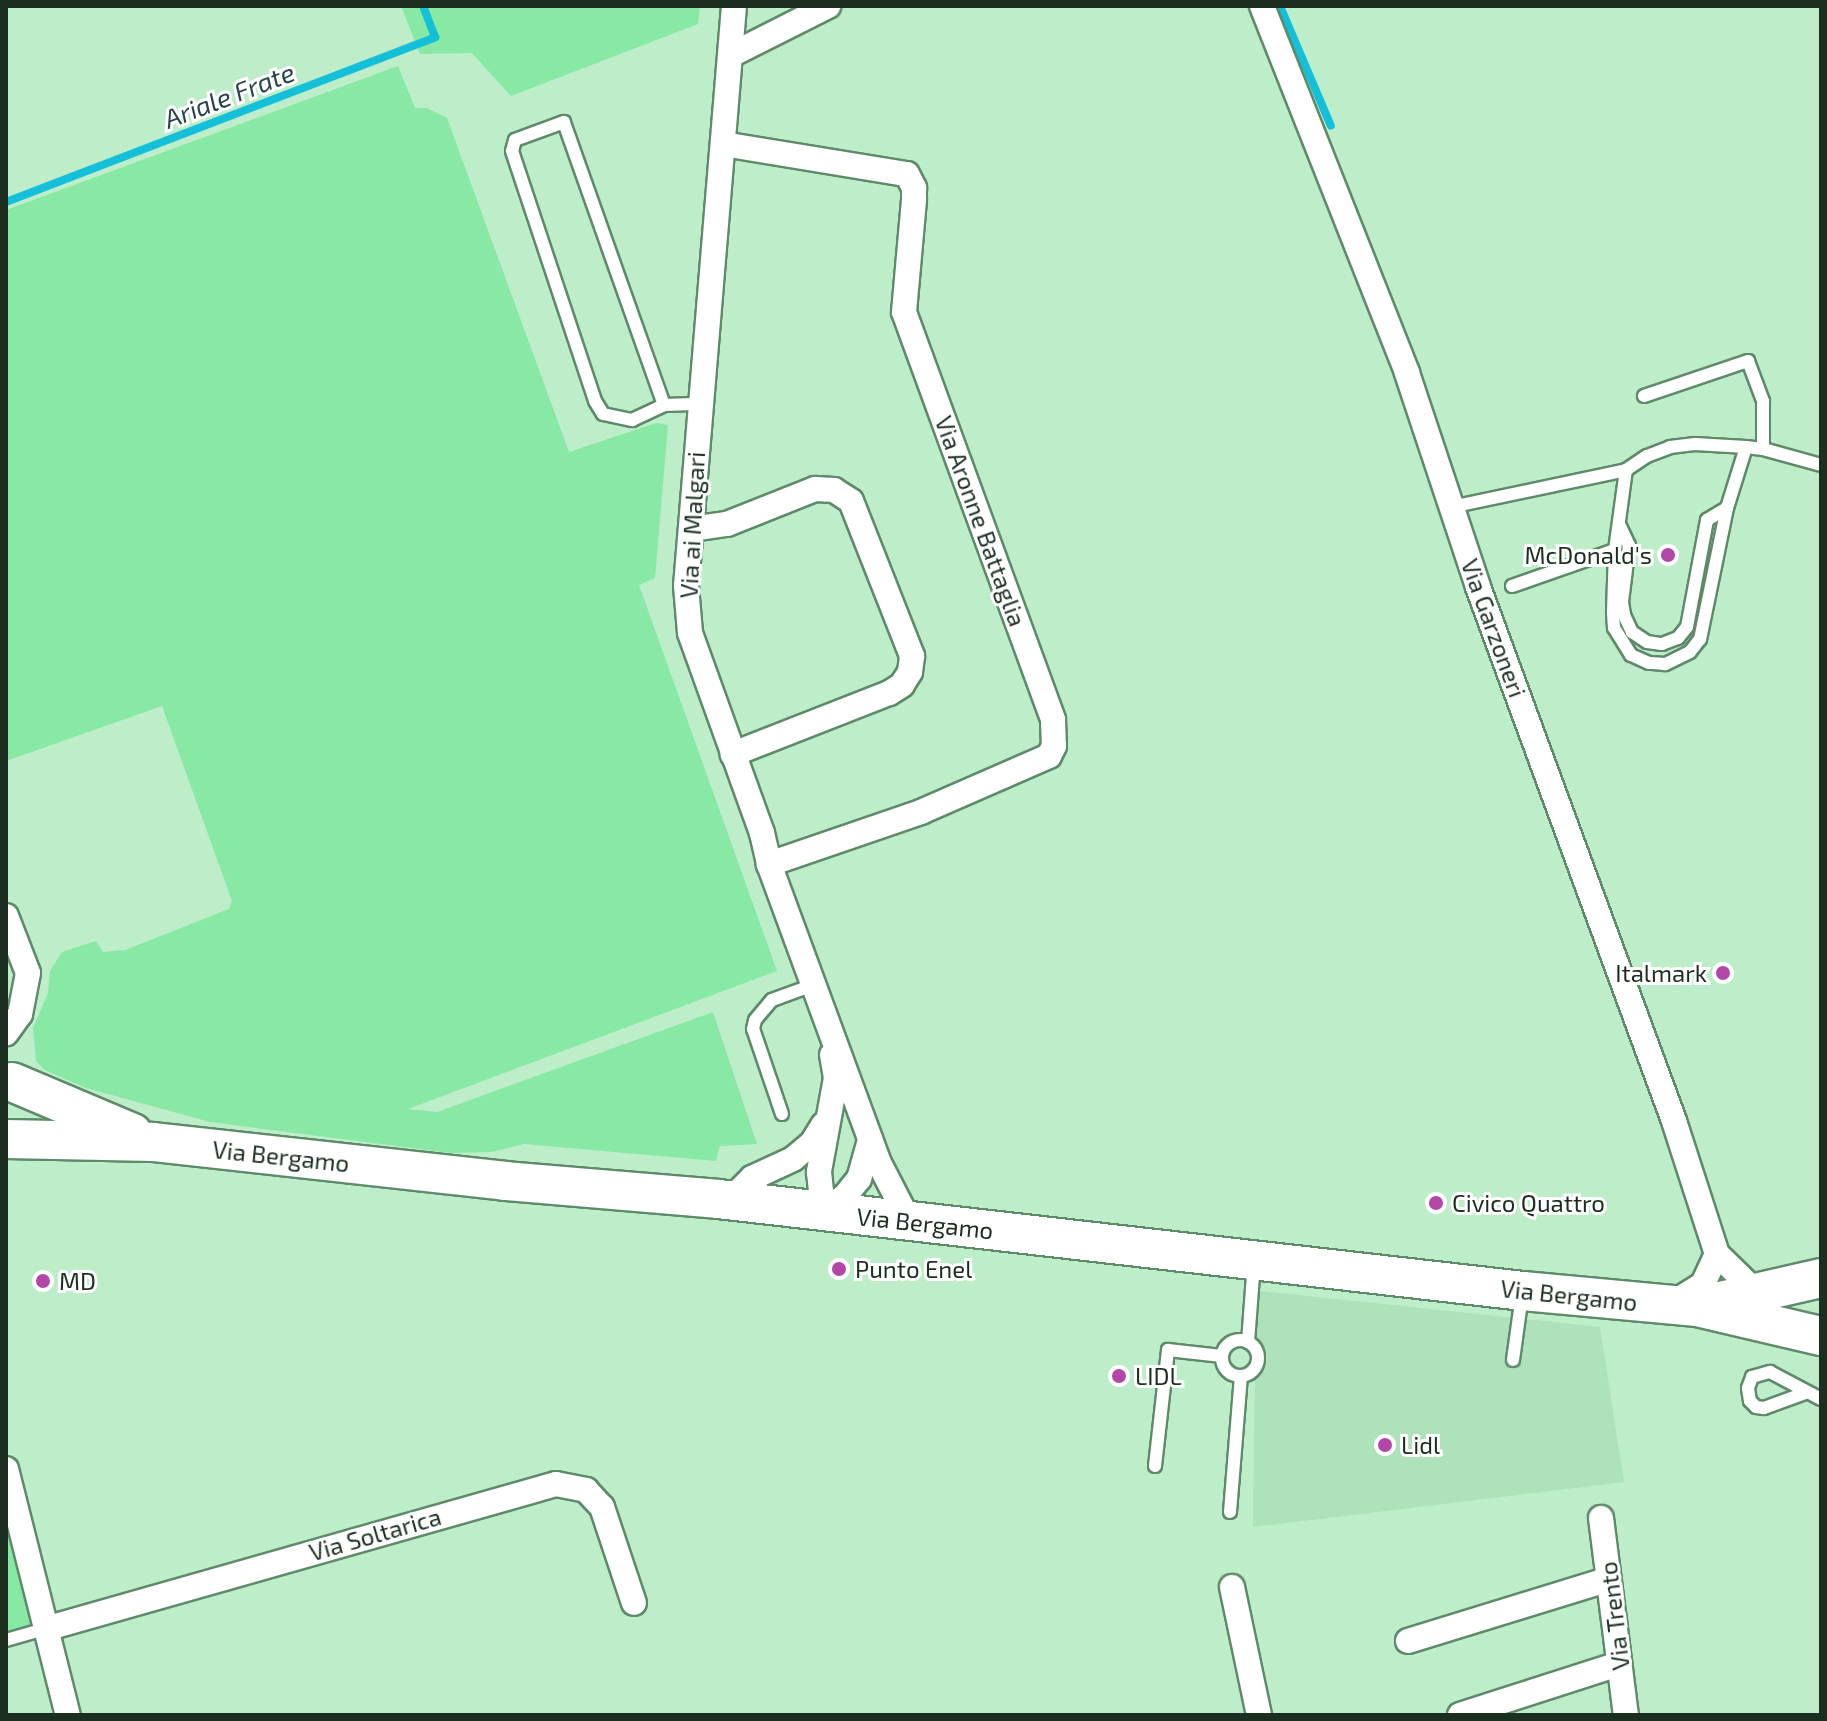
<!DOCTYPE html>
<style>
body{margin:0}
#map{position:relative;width:1827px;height:1721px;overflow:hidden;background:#beedc9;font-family:"Exo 2",sans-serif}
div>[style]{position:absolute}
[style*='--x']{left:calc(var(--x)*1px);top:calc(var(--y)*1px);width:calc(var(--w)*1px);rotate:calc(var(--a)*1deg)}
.built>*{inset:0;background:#ade2ba}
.green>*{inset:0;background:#87e9a4}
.stream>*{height:8px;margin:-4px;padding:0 4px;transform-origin:4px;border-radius:4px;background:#13bfd9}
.roads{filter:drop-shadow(2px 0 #5e8a6a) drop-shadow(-2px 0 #5e8a6a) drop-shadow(0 2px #5e8a6a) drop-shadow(0 -2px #5e8a6a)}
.lane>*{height:12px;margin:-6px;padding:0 6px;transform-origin:6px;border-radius:6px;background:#fff}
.lane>.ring{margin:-6px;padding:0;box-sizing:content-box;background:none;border:12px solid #fff;border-radius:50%}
.street>*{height:24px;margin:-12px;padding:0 12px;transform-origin:12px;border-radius:12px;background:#fff}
.primary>*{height:38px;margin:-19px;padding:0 19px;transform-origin:19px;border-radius:19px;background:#fff}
.dots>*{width:22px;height:22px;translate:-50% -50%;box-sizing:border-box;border:4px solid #fff;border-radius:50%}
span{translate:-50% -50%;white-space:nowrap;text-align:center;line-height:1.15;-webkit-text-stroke:6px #fff;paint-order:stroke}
.street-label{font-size:24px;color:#1b2e20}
.poi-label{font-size:24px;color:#1b2e20}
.right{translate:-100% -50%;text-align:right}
.left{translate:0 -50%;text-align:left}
.water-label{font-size:26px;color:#26444a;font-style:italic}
.frame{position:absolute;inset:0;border:8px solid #1b2e20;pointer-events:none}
</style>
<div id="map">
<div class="built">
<i style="clip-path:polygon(1261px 1291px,1600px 1327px,1624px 1482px,1253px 1527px,1256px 1294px)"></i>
</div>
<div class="green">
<i style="clip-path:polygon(401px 6px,700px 6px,698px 24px,511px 96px,472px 53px,420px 54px)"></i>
<i style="clip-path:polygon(398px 66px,415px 108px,427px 108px,447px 118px,569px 452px,656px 423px,668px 425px,655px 578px,639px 585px,777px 971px,408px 1109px,437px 1112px,713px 1012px,757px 1144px,720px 1146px,716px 1161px,524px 1144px,491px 1152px,451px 1153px,210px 1122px,86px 1088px,45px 1070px,36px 1061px,33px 1028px,48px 993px,50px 971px,62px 952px,96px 941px,103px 952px,125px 950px,229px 909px,232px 901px,162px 706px,6px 761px,6px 210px)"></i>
<i style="clip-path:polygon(6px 1469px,45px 1629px,6px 1640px)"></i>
</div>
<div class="stream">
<i style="--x:1280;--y:6;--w:130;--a:67"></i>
<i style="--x:6;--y:202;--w:460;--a:-21"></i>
<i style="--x:435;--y:37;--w:33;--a:-111"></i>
</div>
<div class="roads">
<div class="lane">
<i style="--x:1644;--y:396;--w:110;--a:-18.6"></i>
<i style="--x:1748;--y:361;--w:43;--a:69.4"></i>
<i style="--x:1763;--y:401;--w:48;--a:90"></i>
<i style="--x:664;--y:405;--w:300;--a:-109.5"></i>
<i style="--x:564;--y:122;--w:52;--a:159.8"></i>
<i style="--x:515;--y:140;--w:11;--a:105"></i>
<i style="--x:512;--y:151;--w:263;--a:71.6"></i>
<i style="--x:595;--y:401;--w:15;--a:58"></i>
<i style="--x:603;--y:414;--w:30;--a:12"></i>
<i style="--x:632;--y:420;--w:35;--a:-25"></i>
<i style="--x:664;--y:405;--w:36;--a:-2"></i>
<i style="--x:1746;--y:447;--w:64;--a:107.3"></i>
<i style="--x:1727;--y:508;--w:134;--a:101.6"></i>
<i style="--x:1700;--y:639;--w:16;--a:128"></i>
<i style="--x:1690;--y:652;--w:28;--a:154"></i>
<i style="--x:1665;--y:664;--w:16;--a:-176"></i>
<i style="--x:1649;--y:663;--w:20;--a:-156"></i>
<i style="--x:1631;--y:655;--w:32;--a:-122"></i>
<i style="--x:1614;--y:628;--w:16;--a:-94"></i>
<i style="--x:1613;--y:612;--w:62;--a:-88.2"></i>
<i style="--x:1615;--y:550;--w:81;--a:-82.2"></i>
<i style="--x:1626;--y:470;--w:25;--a:-34"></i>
<i style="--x:1647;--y:456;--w:25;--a:-21"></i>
<i style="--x:1670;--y:447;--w:25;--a:-7"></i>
<i style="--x:1695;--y:444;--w:51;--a:3.4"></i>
<i style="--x:1746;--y:447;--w:17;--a:7"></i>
<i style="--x:1763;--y:449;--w:60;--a:15.4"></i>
<i style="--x:1451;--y:507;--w:179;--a:-11.9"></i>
<i style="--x:1619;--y:524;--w:23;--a:65"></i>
<i style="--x:1629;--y:545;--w:57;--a:97"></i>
<i style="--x:1622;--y:602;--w:13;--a:81"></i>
<i style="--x:1624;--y:615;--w:19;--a:65"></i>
<i style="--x:1632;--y:632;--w:18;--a:34"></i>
<i style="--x:1647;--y:642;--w:15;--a:8"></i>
<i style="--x:1662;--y:644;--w:17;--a:-21"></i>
<i style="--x:1678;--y:638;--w:14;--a:-51"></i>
<i style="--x:1687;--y:627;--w:109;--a:-79.4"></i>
<i style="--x:1707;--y:520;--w:23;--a:-31"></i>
<i style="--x:1512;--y:586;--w:109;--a:-19.3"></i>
<i style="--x:782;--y:1114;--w:90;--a:-108.8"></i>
<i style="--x:753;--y:1029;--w:9;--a:-77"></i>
<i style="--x:755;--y:1020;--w:26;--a:-50"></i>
<i style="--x:772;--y:1000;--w:44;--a:-20.1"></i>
<i class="ring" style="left:1222px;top:1340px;width:24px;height:24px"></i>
<i style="--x:1248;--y:1342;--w:79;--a:-85.7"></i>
<i style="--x:1513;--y:1360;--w:66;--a:-82.1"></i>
<i style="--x:1805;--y:1393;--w:44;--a:159.9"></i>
<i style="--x:1764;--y:1408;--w:8;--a:-173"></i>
<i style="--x:1756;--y:1407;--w:8;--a:-135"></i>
<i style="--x:1750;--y:1401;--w:13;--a:-99"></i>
<i style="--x:1748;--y:1388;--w:12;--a:-70"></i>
<i style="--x:1752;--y:1377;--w:19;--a:-16"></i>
<i style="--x:1770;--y:1372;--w:58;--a:27.9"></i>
<i style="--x:1155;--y:1466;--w:117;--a:-83.6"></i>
<i style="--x:1168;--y:1350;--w:54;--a:6.3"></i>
<i style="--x:1230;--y:1512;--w:136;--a:-85.4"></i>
<i style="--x:6;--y:1640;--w:41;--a:-15.8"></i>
</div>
<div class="street">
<i style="--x:734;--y:6;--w:582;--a:94.73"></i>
<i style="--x:686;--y:586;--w:47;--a:85.1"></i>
<i style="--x:690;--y:633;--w:213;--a:70.2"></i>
<i style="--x:762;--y:833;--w:32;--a:77"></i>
<i style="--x:769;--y:864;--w:316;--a:69.8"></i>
<i style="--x:878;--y:1161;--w:68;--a:62.7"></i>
<i style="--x:1262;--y:6;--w:395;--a:68.4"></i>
<i style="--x:1407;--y:373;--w:225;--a:71.6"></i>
<i style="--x:1478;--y:587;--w:569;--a:69.84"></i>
<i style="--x:1674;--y:1121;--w:140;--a:72.1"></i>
<i style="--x:1717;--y:1254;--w:56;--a:44.3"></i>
<i style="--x:731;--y:55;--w:109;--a:-26.8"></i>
<i style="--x:723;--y:144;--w:186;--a:9.3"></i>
<i style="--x:907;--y:174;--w:16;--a:63"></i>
<i style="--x:914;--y:188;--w:12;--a:90"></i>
<i style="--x:914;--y:200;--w:112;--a:95.1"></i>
<i style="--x:904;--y:312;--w:434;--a:69.9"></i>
<i style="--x:1053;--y:720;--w:26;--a:88"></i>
<i style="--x:1054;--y:746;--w:11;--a:117"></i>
<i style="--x:1049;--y:756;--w:140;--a:156.4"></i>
<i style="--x:921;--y:812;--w:161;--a:161.1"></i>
<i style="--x:691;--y:529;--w:36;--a:-8"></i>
<i style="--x:727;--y:524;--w:95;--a:-21.7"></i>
<i style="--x:815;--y:489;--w:19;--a:3"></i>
<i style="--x:834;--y:490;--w:20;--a:33"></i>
<i style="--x:851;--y:501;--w:167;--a:68.5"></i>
<i style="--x:912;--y:656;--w:16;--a:97"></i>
<i style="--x:910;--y:672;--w:15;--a:122"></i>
<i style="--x:902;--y:685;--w:15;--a:148"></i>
<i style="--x:889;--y:693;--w:168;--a:158.6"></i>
<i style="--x:6;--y:916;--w:61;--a:68.9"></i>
<i style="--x:28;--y:973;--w:42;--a:101"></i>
<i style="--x:20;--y:1014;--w:24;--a:126"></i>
<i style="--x:832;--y:1055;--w:23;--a:80"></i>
<i style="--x:836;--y:1078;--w:96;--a:100.3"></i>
<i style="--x:819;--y:1172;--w:39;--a:84"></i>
<i style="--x:823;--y:1211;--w:27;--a:-34"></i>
<i style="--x:845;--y:1196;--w:22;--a:-51"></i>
<i style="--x:859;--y:1179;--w:41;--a:-74.2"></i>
<i style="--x:729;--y:1201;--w:33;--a:-45"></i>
<i style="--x:752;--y:1178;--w:45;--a:-24.9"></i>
<i style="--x:793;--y:1159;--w:25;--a:-40"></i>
<i style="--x:812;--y:1143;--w:22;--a:-58"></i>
<i style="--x:1673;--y:1303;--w:36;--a:-32"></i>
<i style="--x:1703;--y:1284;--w:33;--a:-65"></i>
<i style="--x:6;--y:1469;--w:254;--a:75.9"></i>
<i style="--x:1601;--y:1518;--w:199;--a:82.8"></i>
<i style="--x:1232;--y:1587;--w:131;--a:78.1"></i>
<i style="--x:45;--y:1629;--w:531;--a:-15.84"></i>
<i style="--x:556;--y:1484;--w:31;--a:11"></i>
<i style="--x:586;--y:1490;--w:23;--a:47"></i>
<i style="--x:602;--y:1507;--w:101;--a:71.6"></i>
<i style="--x:1408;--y:1641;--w:210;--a:-17.1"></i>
<i style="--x:1460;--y:1715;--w:167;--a:-17.8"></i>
</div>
<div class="primary">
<i style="--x:12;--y:1082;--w:131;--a:22.9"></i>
<i style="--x:6;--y:1139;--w:147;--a:1.2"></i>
<i style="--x:153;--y:1142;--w:354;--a:6.3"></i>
<i style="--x:505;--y:1181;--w:214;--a:4.8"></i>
<i style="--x:718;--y:1199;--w:810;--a:6.52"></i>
<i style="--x:1523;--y:1291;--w:175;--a:5.3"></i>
<i style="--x:1697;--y:1307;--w:127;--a:13.2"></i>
<i style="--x:1707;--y:1304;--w:117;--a:-12.8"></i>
</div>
</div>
<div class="dots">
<i style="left:1668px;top:555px;background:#b347a7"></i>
<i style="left:1723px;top:973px;background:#b347a7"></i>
<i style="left:1436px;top:1203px;background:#b347a7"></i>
<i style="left:839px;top:1269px;background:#b347a7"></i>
<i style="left:43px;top:1281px;background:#b347a7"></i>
<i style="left:1119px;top:1376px;background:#b347a7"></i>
<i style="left:1385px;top:1445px;background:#b347a7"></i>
</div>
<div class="street-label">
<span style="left:981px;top:521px;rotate:70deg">Via Aronne Battaglia</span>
<span style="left:692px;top:525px;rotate:-87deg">Via ai Malgari</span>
<span style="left:1494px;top:628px;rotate:70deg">Via Garzoneri</span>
<span style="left:281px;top:1156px;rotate:6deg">Via Bergamo</span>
<span style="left:925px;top:1223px;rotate:6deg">Via Bergamo</span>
<span style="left:1569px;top:1295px;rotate:6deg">Via Bergamo</span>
<span style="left:375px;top:1534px;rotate:-16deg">Via Soltarica</span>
<span style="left:1614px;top:1616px;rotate:-97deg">Via Trento</span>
</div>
<div class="poi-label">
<span class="right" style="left:1652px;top:555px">McDonald's</span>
<span class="right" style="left:1707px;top:973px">Italmark</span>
<span class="left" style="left:1452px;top:1203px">Civico Quattro</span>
<span class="left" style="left:855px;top:1269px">Punto Enel</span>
<span class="left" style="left:59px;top:1281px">MD</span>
<span class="left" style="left:1135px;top:1376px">LIDL</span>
<span class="left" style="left:1401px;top:1445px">Lidl</span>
</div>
<div class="water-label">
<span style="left:229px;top:95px;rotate:-21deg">Ariale Frate</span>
</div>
<div class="frame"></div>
</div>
